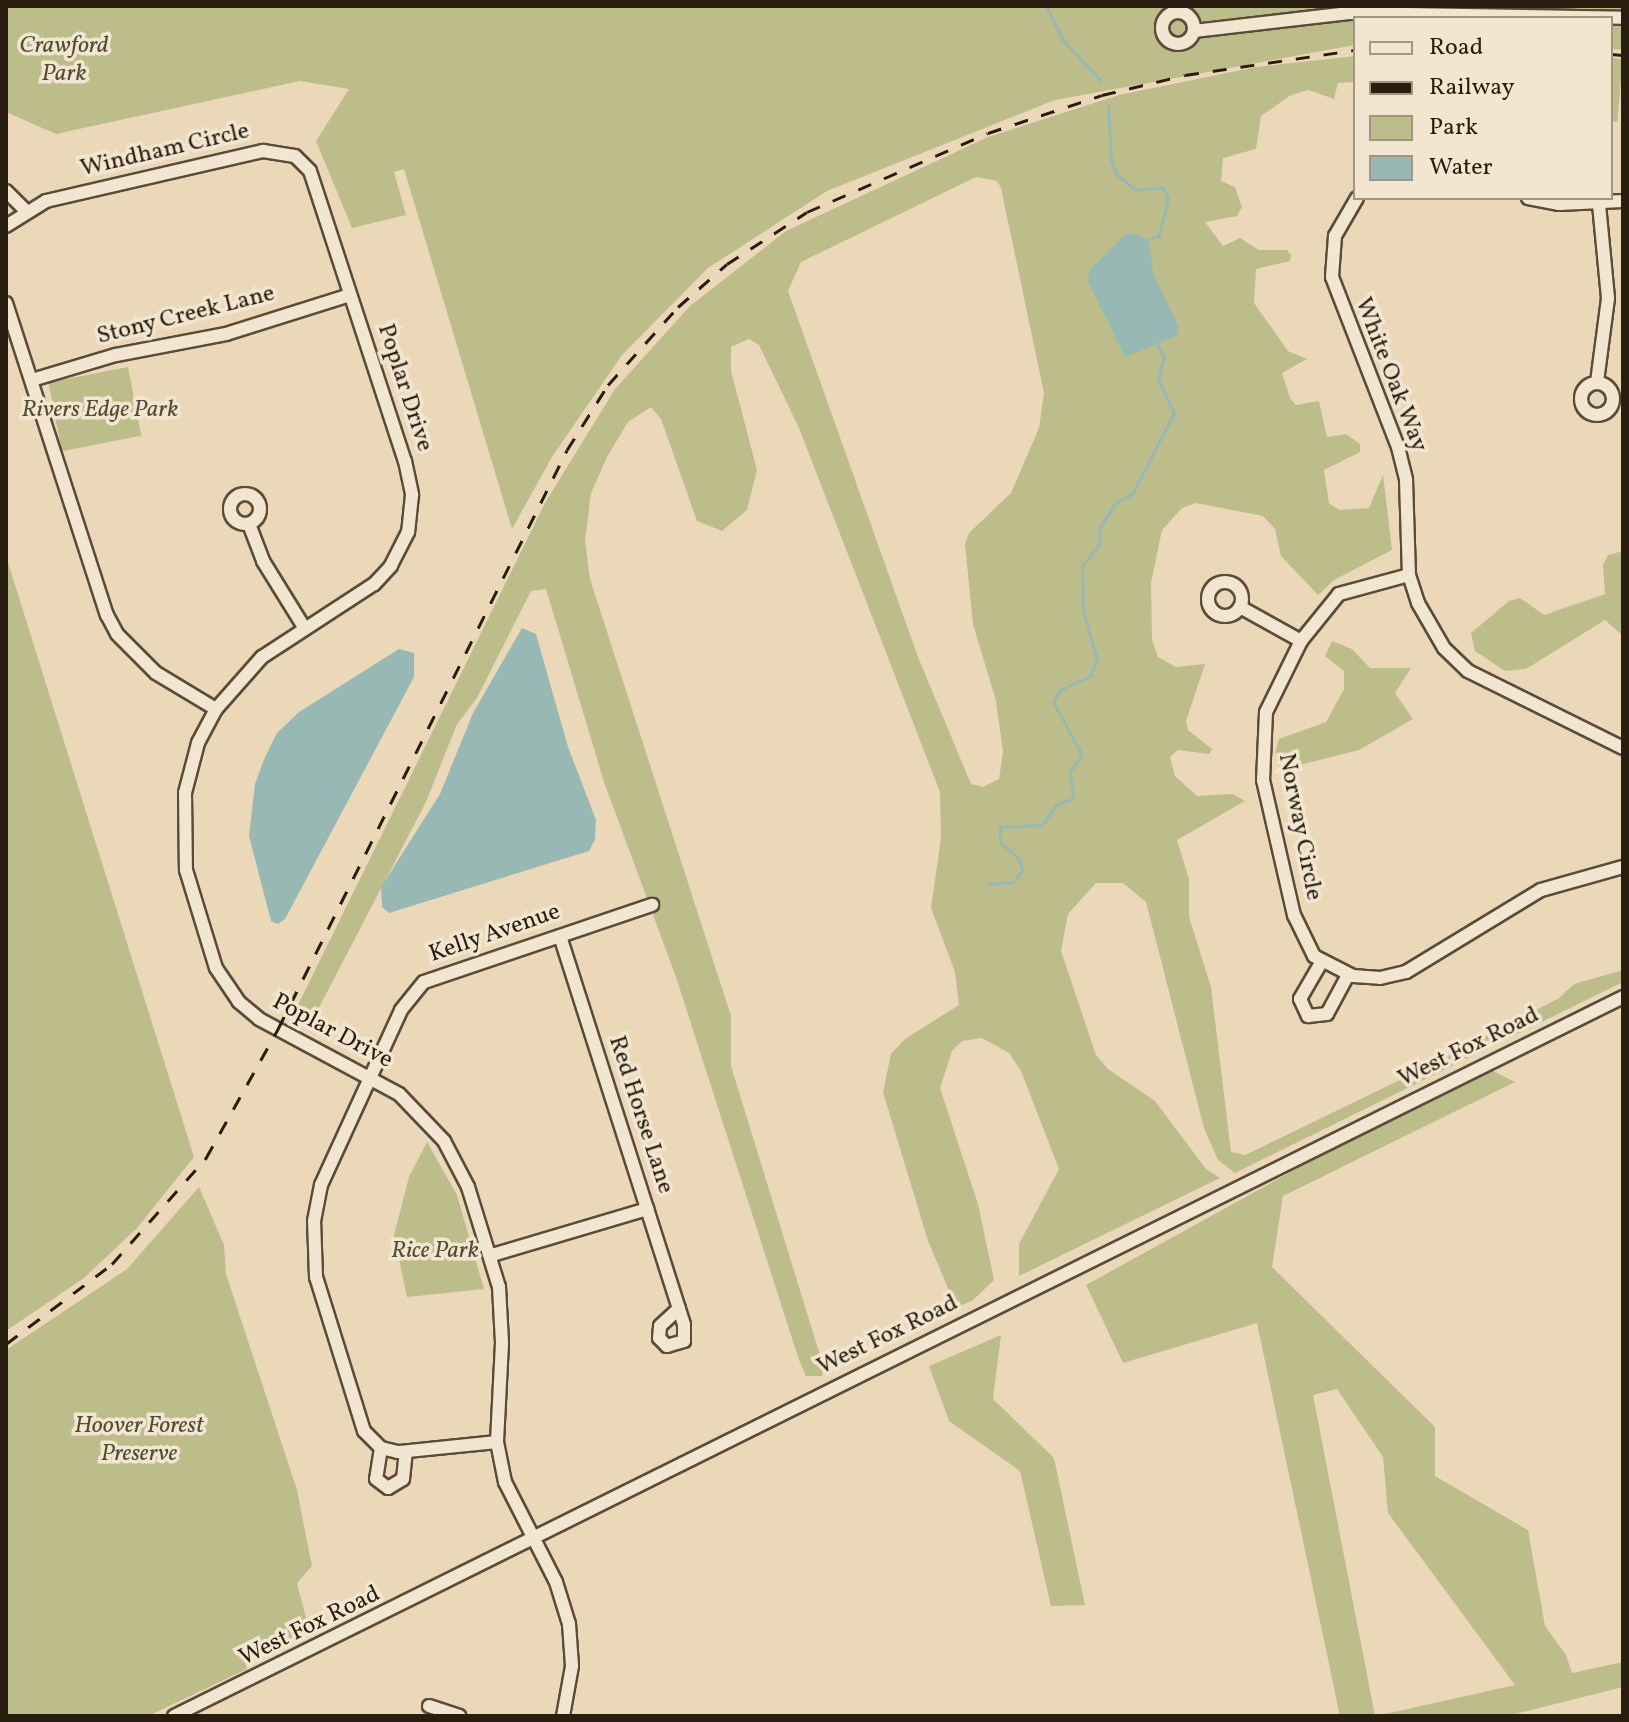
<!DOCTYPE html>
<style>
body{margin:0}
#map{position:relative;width:1629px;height:1722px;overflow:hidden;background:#ebd8b8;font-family:Vollkorn,serif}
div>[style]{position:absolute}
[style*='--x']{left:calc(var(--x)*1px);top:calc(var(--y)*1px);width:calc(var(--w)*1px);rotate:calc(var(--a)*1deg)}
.green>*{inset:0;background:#bdbd8b;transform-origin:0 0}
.water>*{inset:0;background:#98b9b3}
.stream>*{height:3px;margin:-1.5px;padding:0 1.5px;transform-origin:1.5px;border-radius:1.5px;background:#98b9b3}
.roads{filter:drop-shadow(2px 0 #5a4c39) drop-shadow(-2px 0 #5a4c39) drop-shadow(0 2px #5a4c39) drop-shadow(0 -2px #5a4c39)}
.minor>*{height:12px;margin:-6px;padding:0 6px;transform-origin:6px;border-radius:6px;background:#f2e6d1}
.minor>.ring{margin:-6px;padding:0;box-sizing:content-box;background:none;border:12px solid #f2e6d1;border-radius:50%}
.rail>*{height:3px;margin-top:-1.5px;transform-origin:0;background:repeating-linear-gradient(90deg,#291d0f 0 14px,transparent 0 28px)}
span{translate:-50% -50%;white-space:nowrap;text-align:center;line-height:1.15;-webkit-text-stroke:7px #f2e6d1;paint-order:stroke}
.park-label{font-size:24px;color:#554d34;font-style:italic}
.street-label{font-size:24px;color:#291d0f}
.frame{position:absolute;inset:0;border:8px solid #291d0f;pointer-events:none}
.legend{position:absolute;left:1353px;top:16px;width:260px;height:184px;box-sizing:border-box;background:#f2e6d1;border:2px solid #a29683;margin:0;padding:10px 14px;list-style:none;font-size:24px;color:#291d0f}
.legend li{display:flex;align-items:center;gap:16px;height:40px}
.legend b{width:40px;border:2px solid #a29683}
</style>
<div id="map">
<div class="green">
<i style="clip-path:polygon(6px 6px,1623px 6px,1623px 50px,1611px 49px,1611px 18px,1355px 18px,1355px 45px,1055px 100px,827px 191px,708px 268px,622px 355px,552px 457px,512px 529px,404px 169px,394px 172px,406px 215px,352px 228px,316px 141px,349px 89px,300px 81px,56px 134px,6px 112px)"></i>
<i style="clip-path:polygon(evenodd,1355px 56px,1355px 82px,1338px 83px,1334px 99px,1309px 90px,1291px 95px,1261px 116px,1256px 149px,1223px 158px,1221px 181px,1235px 187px,1242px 207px,1237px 216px,1205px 222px,1223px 246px,1240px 238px,1259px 250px,1287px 250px,1291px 255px,1290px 261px,1256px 269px,1254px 303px,1288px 351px,1307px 359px,1282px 373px,1290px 398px,1296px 405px,1319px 401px,1327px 437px,1346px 434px,1360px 444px,1360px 452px,1324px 470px,1329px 503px,1339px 510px,1369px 508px,1383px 475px,1392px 550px,1334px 580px,1318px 595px,1281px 556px,1275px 529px,1263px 516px,1196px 503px,1182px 508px,1162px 530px,1151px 583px,1152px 640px,1158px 657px,1176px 667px,1205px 664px,1186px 721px,1188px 730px,1212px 749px,1209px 754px,1178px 750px,1170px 757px,1175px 776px,1197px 796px,1233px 794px,1245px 801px,1177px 840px,1189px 879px,1189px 917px,1211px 987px,1231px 1152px,1245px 1155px,1437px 1062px,1559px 998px,1574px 984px,1623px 970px,1623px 982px,1235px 1173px,1218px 1160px,1204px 1128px,1146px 902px,1123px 883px,1096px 883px,1068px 914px,1061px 951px,1096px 1055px,1108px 1069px,1155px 1101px,1206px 1169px,1220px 1178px,1019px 1276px,1019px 1244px,1059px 1169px,1021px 1071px,1009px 1053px,982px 1038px,962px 1041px,952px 1051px,940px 1088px,978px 1204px,994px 1280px,972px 1301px,956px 1307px,928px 1241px,883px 1092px,891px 1054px,905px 1039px,959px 1005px,955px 972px,931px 908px,941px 838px,940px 792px,799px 428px,759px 345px,749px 339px,731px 347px,731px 371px,757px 470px,747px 510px,722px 531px,697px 521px,661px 419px,651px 407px,628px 422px,607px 457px,591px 493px,585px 541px,590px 579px,731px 1016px,731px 1066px,823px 1365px,822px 1376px,806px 1376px,799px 1360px,676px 977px,604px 782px,546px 589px,531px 591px,477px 698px,457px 724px,426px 802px,311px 1023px,293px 1015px,545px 503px,615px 389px,690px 306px,786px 231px,988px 137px,1119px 95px,1256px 67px,1355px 56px,976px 177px,997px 181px,1001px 188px,1044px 393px,1039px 428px,1011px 493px,969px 533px,965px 544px,973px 624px,996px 701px,1003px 752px,999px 779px,983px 787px,971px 784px,918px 657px,788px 291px,801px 262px,976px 177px)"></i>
<i style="left:1611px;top:58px;width:12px;height:63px;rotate:5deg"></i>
<i style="left:128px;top:367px;width:70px;height:81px;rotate:79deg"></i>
<i style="clip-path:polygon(1623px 551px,1623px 636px,1605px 620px,1526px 669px,1505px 671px,1475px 651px,1471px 633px,1509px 601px,1520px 598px,1544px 615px,1605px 594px,1603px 565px,1608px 555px)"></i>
<i style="clip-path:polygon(6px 556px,194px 1157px,137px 1228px,84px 1278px,6px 1331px)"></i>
<i style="clip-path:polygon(1332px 641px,1352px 649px,1370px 668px,1411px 668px,1395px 693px,1413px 719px,1359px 750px,1280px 770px,1275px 753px,1279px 739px,1326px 722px,1344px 689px,1344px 671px,1325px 656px)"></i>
<i style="clip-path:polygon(1483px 1066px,1515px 1082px,1283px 1196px,1272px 1267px,1435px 1427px,1435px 1476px,1528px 1530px,1545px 1626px,1566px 1655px,1572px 1673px,1623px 1662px,1623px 1687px,1507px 1716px,1376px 1716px,1515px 1685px,1388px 1513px,1383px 1457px,1337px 1389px,1313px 1395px,1375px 1716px,1340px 1716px,1257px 1323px,1123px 1363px,1086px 1285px)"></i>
<i style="clip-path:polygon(427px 1142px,457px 1195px,484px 1289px,407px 1297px,394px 1235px,409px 1177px)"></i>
<i style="clip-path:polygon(199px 1187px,224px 1245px,226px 1274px,297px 1490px,312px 1566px,297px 1583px,309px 1629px,246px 1664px,247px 1669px,148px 1716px,6px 1716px,6px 1350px,127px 1269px)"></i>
<i style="clip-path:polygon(1001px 1335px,993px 1399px,1054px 1458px,1085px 1605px,1051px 1606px,1020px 1471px,949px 1421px,929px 1366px)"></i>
</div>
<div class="water">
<i style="clip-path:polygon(1126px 234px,1141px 235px,1150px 245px,1153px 273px,1179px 327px,1177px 336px,1125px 357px,1088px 282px,1089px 270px)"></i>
<i style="clip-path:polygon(522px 628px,536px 634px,568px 747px,596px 820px,595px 840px,589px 851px,389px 913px,382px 907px,381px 887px,440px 794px,473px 713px)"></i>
<i style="clip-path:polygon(399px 649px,414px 653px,414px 677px,285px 919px,278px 924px,271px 921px,249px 836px,255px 784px,265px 757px,277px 733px,299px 712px)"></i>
</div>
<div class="stream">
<i style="--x:1046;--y:6;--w:37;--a:64"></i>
<i style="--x:1062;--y:39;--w:56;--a:47.2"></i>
<i style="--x:1108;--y:105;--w:56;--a:86.9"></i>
<i style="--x:1111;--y:161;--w:14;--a:69"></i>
<i style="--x:1116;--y:174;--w:26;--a:39"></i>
<i style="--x:1136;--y:190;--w:27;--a:-6"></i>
<i style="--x:1163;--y:187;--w:13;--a:67"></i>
<i style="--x:1168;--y:199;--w:38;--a:104"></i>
<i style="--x:1159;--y:236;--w:15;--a:164"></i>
<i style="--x:987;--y:884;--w:26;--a:-4"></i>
<i style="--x:1013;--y:882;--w:14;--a:-51"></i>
<i style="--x:1022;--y:871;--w:11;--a:-100"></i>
<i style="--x:1020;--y:860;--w:27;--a:-138"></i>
<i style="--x:1000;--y:842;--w:15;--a:-90"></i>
<i style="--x:1000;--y:827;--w:42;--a:-2.7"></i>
<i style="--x:1042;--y:825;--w:24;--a:-55"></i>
<i style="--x:1056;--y:805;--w:18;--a:-22"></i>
<i style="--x:1073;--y:798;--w:26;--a:-97"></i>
<i style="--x:1070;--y:772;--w:21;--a:-55"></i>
<i style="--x:1082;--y:755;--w:60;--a:-118.7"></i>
<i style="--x:1053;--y:702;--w:14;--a:-60"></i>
<i style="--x:1060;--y:690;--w:33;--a:-25"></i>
<i style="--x:1090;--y:676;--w:18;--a:-68"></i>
<i style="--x:1097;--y:659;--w:50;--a:-106.3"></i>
<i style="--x:1083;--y:611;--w:45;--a:-91.3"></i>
<i style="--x:1082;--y:566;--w:27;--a:-51"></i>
<i style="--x:1099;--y:545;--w:17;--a:-87"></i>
<i style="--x:1100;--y:528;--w:29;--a:-59"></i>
<i style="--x:1115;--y:503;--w:19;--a:-28"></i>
<i style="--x:1132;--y:494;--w:91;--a:-62.6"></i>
<i style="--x:1174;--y:413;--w:38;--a:-115"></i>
<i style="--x:1158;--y:379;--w:23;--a:-75"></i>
<i style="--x:1164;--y:357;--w:16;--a:-117"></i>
</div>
<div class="roads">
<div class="minor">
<i class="ring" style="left:1162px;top:12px;width:20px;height:20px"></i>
<i style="--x:1194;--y:31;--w:156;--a:-6.6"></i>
<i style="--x:1349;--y:13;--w:274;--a:1"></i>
<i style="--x:6;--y:191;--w:27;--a:45"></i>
<i style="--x:1357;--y:198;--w:44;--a:120.1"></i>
<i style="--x:1335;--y:236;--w:41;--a:94.2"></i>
<i style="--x:1332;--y:277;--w:182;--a:68.8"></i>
<i style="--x:1398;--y:447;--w:34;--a:76"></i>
<i style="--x:1406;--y:480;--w:95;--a:88.2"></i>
<i style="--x:1409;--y:575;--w:29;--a:72"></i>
<i style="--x:1418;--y:603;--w:52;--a:60"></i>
<i style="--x:1444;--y:648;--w:33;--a:44"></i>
<i style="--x:1468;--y:671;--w:173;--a:26.4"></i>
<i style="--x:1528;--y:198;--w:32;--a:11"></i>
<i style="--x:1559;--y:204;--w:64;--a:-2.7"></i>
<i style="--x:6;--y:226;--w:47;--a:-32"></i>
<i style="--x:46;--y:201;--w:223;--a:-13"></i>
<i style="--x:263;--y:151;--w:32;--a:9"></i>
<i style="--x:295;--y:156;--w:21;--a:45"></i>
<i style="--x:310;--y:171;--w:305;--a:71.9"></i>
<i style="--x:405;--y:461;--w:35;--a:78"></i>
<i style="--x:412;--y:495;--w:37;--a:96"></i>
<i style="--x:408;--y:532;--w:38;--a:117"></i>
<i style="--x:391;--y:566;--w:25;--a:133"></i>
<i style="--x:374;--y:584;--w:134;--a:146.9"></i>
<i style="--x:262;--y:657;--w:69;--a:131.5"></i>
<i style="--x:216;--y:709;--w:38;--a:118"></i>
<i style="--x:198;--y:743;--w:52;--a:104.6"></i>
<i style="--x:185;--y:793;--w:77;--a:89.3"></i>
<i style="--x:186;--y:870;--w:102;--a:73"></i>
<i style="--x:216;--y:968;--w:41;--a:55.9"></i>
<i style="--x:239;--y:1002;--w:26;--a:40"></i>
<i style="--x:259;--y:1019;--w:159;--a:28.2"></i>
<i style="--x:399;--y:1094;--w:65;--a:46.2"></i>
<i style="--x:444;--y:1141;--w:52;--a:62.4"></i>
<i style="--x:468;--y:1187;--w:105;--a:72.8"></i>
<i style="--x:499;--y:1287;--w:56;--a:86.9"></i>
<i style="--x:502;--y:1343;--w:99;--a:92.9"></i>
<i style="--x:497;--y:1442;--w:41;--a:78.7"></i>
<i style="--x:505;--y:1482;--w:112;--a:63"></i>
<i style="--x:556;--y:1582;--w:44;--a:72.8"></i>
<i style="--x:569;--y:1624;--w:42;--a:85.9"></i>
<i style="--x:572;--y:1666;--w:51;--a:100.2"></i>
<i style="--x:6;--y:303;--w:328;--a:72.1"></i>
<i style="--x:107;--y:615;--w:21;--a:62"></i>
<i style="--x:117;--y:634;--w:55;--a:45"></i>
<i style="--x:156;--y:673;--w:70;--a:31"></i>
<i style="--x:32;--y:380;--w:88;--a:-16.6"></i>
<i style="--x:116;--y:355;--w:112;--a:-10.8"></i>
<i style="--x:226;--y:334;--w:130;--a:-17.5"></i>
<i style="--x:1597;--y:382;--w:85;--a:-82.5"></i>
<i style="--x:1608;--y:298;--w:94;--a:-95.5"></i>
<i class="ring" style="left:1581px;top:383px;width:20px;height:20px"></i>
<i class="ring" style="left:230px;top:494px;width:18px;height:18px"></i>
<i style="--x:249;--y:524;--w:40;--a:69"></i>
<i style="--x:263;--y:561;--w:78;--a:58.2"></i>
<i style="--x:1409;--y:575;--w:73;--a:164.8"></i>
<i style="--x:1339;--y:594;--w:60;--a:129"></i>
<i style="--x:1301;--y:641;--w:79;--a:116.2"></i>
<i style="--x:1266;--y:712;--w:68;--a:92.5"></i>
<i style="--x:1263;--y:780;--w:139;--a:77.1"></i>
<i style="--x:1294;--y:915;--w:46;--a:64"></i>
<i style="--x:1314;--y:956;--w:44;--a:27.1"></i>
<i style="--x:1353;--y:976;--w:27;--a:4"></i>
<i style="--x:1380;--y:978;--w:27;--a:-13"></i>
<i style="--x:1406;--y:972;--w:158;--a:-31.3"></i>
<i style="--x:1541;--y:890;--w:85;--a:-15.7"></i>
<i class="ring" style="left:1208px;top:582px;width:22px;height:22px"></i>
<i style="--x:1240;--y:607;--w:70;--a:29.1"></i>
<i style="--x:560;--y:936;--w:408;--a:72.3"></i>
<i style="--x:684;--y:1325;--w:16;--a:90"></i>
<i style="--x:684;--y:1341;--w:18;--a:164"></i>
<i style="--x:667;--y:1346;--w:11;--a:-135"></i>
<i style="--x:659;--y:1338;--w:12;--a:-85"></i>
<i style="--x:660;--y:1326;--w:26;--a:-43"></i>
<i style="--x:1322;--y:961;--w:44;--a:120.1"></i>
<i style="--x:1300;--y:999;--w:19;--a:65"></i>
<i style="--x:1308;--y:1016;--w:19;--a:-6"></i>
<i style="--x:1327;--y:1014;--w:44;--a:-61.7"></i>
<i style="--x:492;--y:1255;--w:162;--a:-16.5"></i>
<i style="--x:497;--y:1442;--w:100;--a:174.2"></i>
<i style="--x:398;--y:1452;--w:17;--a:-167"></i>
<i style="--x:381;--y:1448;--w:24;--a:-135"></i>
<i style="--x:364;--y:1431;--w:161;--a:-107.3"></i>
<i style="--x:316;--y:1277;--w:56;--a:-92"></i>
<i style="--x:314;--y:1221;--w:37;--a:-79"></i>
<i style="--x:321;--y:1185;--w:192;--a:-65.4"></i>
<i style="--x:401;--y:1010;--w:36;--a:-51"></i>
<i style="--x:424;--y:982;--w:241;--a:-18.7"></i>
<i style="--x:381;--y:1448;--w:31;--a:99"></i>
<i style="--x:376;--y:1479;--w:15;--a:37"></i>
<i style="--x:388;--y:1488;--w:17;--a:-31"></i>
<i style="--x:403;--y:1479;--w:27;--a:-84"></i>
<i style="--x:429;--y:1706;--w:32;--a:18"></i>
<i style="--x:174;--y:1716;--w:1618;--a:-26.39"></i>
</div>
</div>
<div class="rail">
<i style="--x:1611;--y:54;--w:12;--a:5"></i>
<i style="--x:6;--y:1344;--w:133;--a:-37"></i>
<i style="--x:112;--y:1264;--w:142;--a:-48.4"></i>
<i style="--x:206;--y:1158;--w:148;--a:-60.8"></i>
<i style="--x:278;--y:1029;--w:647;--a:-63.47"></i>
<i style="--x:567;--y:450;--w:77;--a:-57.8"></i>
<i style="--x:608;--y:385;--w:105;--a:-48.1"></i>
<i style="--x:678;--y:307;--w:65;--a:-41.3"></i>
<i style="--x:727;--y:264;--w:95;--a:-33"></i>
<i style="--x:807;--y:212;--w:197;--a:-23.6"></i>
<i style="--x:988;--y:133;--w:120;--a:-18.4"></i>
<i style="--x:1102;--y:95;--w:85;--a:-13.5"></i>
<i style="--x:1185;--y:75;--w:172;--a:-8.4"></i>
</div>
<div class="park-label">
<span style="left:64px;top:61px">Crawford<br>Park</span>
<span style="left:100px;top:411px">Rivers Edge Park</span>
<span style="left:435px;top:1252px">Rice Park</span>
<span style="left:139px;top:1441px">Hoover Forest<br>Preserve</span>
</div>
<div class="street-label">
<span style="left:165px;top:151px;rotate:-13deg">Windham Circle</span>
<span style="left:186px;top:316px;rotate:-14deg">Stony Creek Lane</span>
<span style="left:1390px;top:375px;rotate:69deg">White Oak Way</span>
<span style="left:404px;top:388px;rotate:72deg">Poplar Drive</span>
<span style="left:1299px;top:827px;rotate:79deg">Norway Circle</span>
<span style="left:495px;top:934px;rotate:-19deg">Kelly Avenue</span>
<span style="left:332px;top:1032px;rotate:28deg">Poplar Drive</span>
<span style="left:1469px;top:1048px;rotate:-26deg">West Fox Road</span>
<span style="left:640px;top:1115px;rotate:72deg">Red Horse Lane</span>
<span style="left:888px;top:1336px;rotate:-26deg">West Fox Road</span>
<span style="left:310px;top:1627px;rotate:-26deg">West Fox Road</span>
</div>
<div class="frame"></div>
<ul class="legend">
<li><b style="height:10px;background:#f2e6d1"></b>Road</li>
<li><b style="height:10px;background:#291d0f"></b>Railway</li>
<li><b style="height:22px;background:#bdbd8b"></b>Park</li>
<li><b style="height:22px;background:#98b9b3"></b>Water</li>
</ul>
</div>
